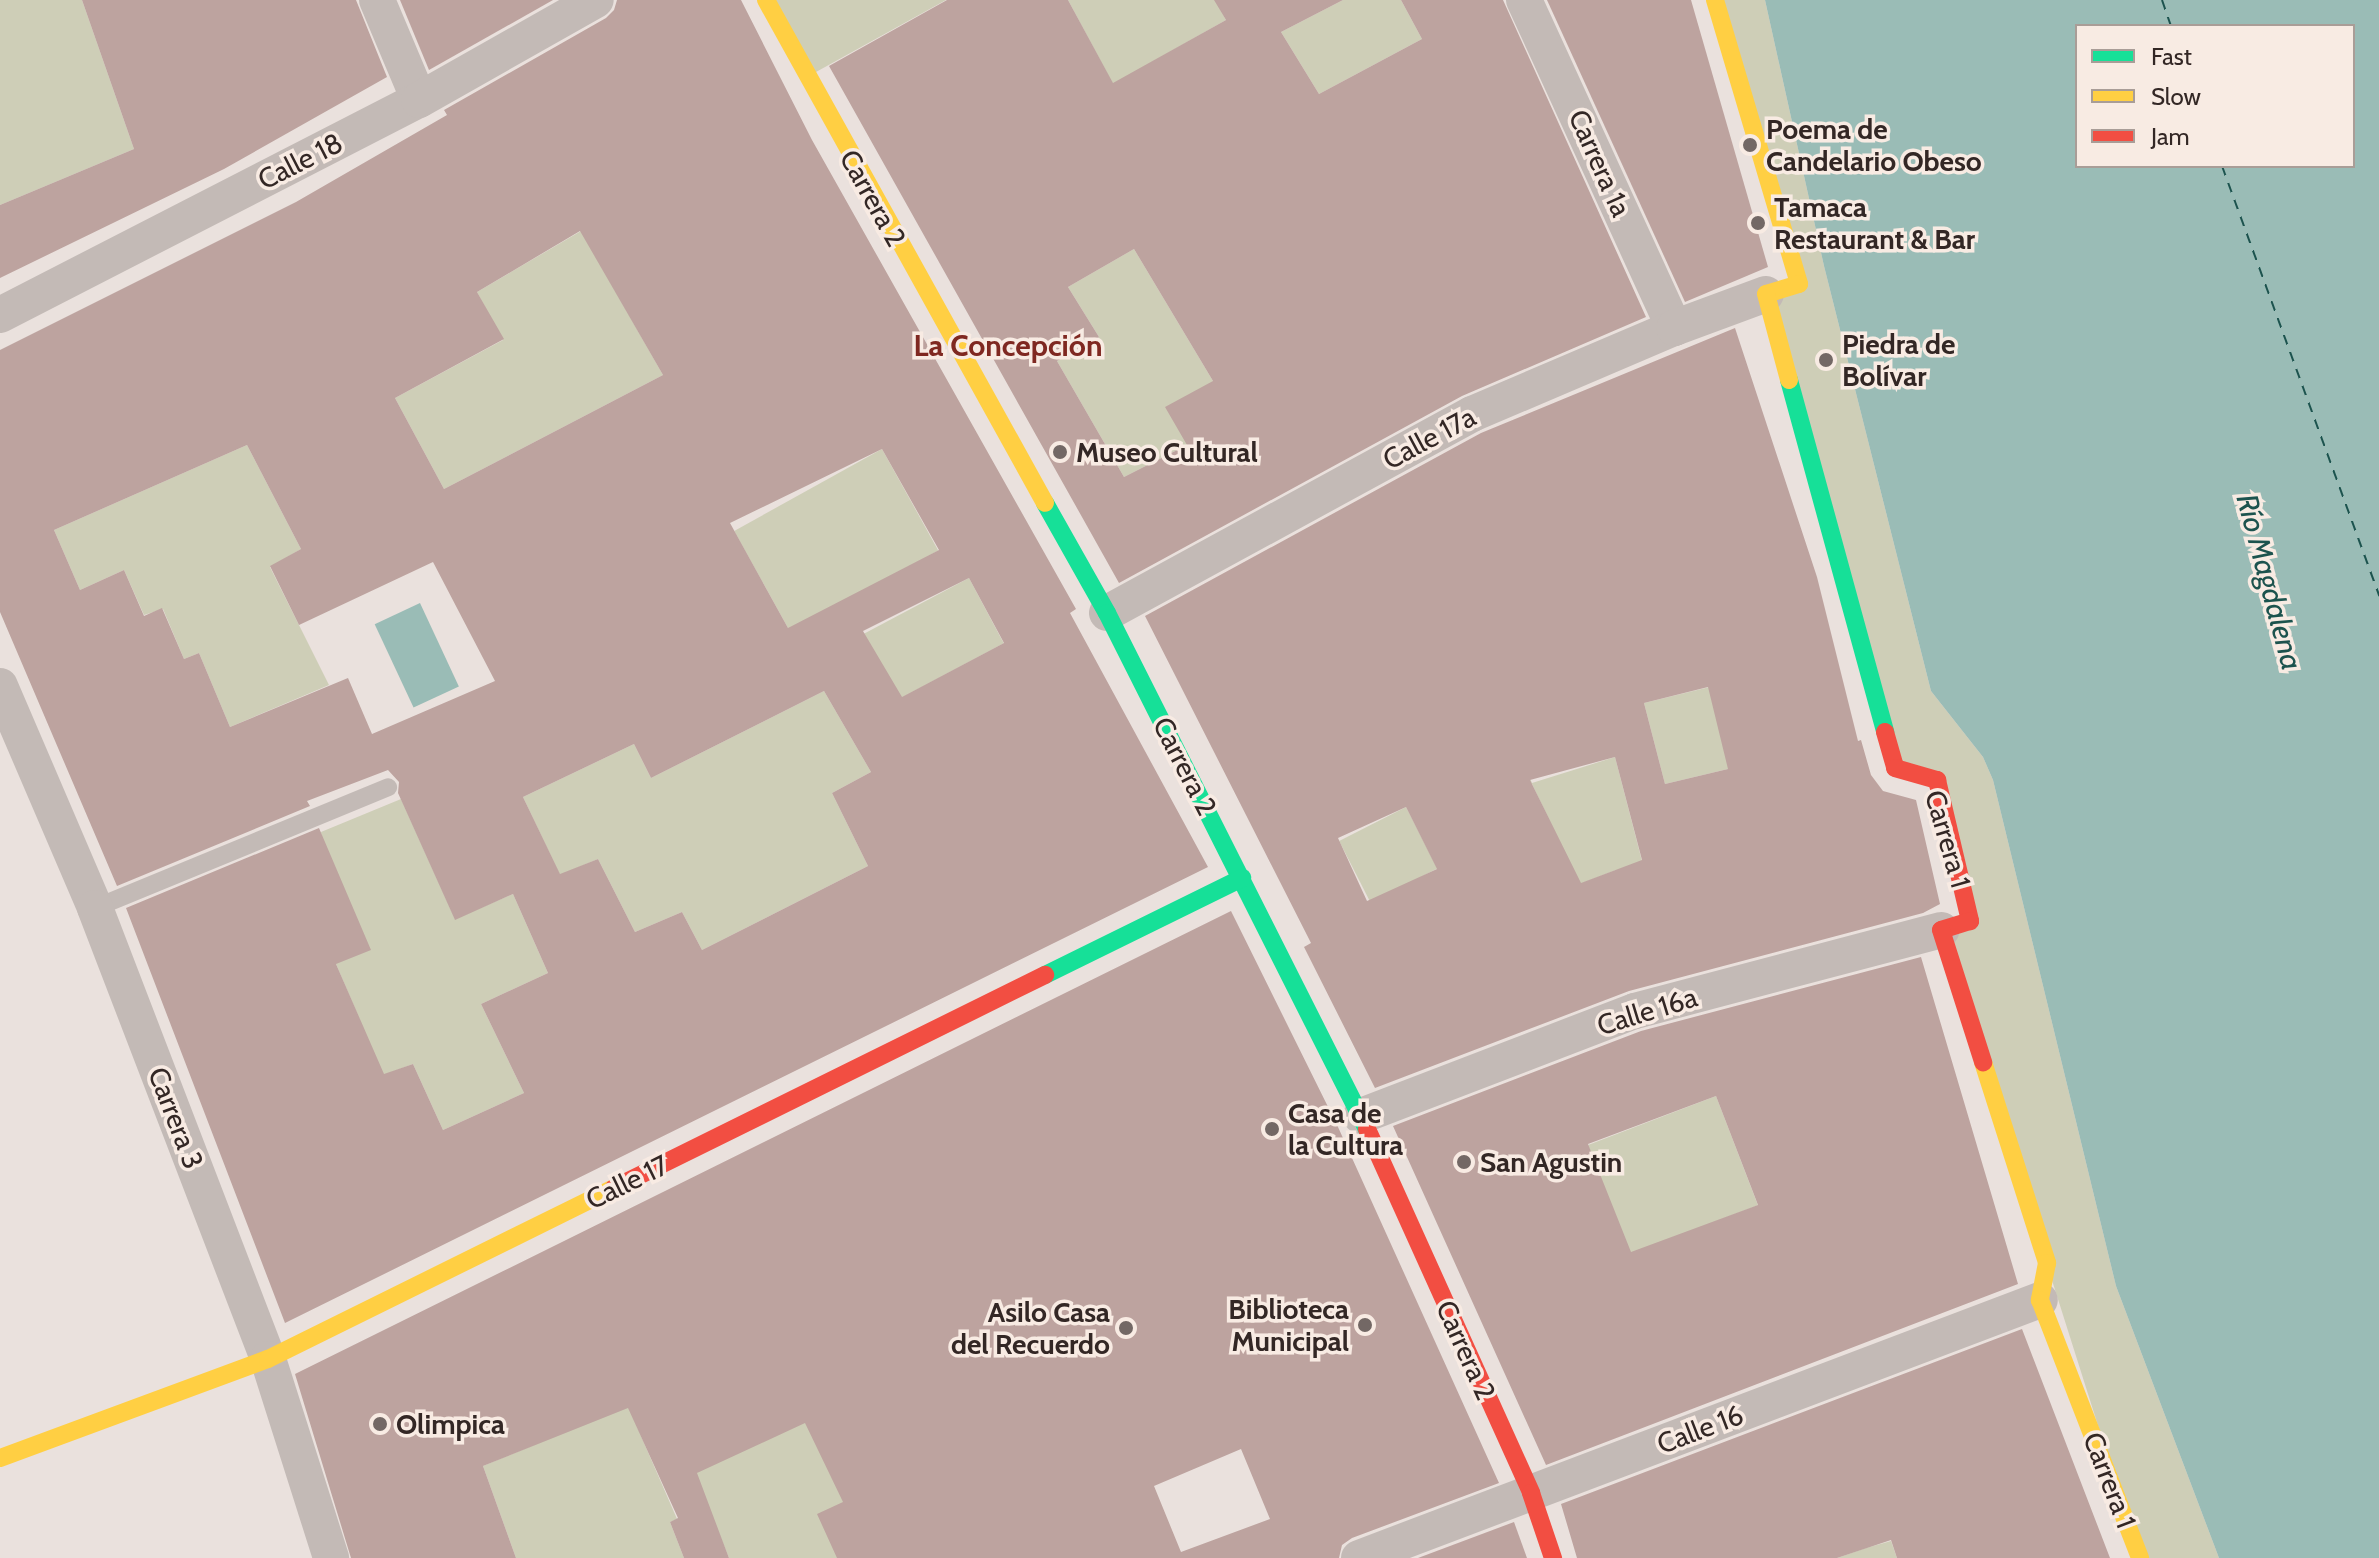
<!DOCTYPE html>
<meta charset="utf-8">
<style>
body{margin:0}
#map{position:relative;width:2379px;height:1558px;overflow:hidden;background:#eae1dd;font-family:Cabin,sans-serif}
div>[style]{position:absolute}
[style*='--x']{left:calc(var(--x)*1px);top:calc(var(--y)*1px);width:calc(var(--w)*1px);rotate:calc(var(--a)*1deg)}
.green>*{inset:0;background:#ceceb7;transform-origin:0 0}
.water>*{inset:0;background:#9abcb6;transform-origin:0 0}
.ferry>*{height:2px;margin-top:-1px;transform-origin:0;background:repeating-linear-gradient(90deg,#1c534e 0 10px,transparent 0 18px)}
.building>*{inset:0;background:#bda39f}
.lane>*{height:18px;margin:-9px;padding:0 9px;transform-origin:9px;border-radius:9px;background:#c3bab6}
.street>*{height:36px;margin:-18px;padding:0 18px;transform-origin:18px;border-radius:18px;background:#c3bab6}
.fast>*{height:18px;margin:-9px;padding:0 9px;transform-origin:9px;border-radius:9px;background:#16e098}
.slow>*{height:18px;margin:-9px;padding:0 9px;transform-origin:9px;border-radius:9px;background:#ffcf43}
.jam>*{height:18px;margin:-9px;padding:0 9px;transform-origin:9px;border-radius:9px;background:#f24e42}
.dots>*{width:22px;height:22px;translate:-50% -50%;box-sizing:border-box;border:4px solid #f8ebe3;border-radius:50%}
span{translate:-50% -50%;white-space:nowrap;text-align:center;line-height:1.15;-webkit-text-stroke:7px #f8ebe3;paint-order:stroke}
.poi-label{font-size:28px;color:#332725;font-weight:700}
.left{translate:0 -50%;text-align:left}
.right{translate:-100% -50%;text-align:right}
.street-label{font-size:28px;color:#332725}
.neighbourhood-label{font-size:30px;color:#7f2821;font-weight:700}
.water-label{font-size:30px;color:#1c534e;font-style:italic}
.legend{position:absolute;left:2075px;top:24px;width:280px;height:144px;box-sizing:border-box;background:#f8ebe3;border:2px solid #a99d97;margin:0;padding:10px 14px;list-style:none;font-size:24px;color:#332725}
.legend li{display:flex;align-items:center;gap:16px;height:40px}
.legend b{width:40px;border:2px solid #a99d97}
</style>
<div id="map">
<div class="green">
<i style="clip-path:polygon(0 0,82px 0,134px 149px,0 205px)"></i>
<i style="clip-path:polygon(766px 0,946px 0,807px 77px)"></i>
<i style="clip-path:polygon(1068px 0,1215px 0,1226px 20px,1113px 84px)"></i>
<i style="clip-path:polygon(1343px 0,1401px 0,1422px 39px,1319px 94px,1281px 32px)"></i>
<i style="clip-path:polygon(1715px 0,1765px 0,1824px 266px,1931px 691px,1983px 757px,1993px 780px,2116px 1286px,2219px 1558px,2140px 1558px,1941px 930px,1969px 921px,1937px 781px,1895px 768px,1766px 294px,1799px 284px)"></i>
<i style="clip-path:polygon(581px 231px,663px 375px,444px 489px,395px 398px,503px 340px,477px 292px)"></i>
<i style="clip-path:polygon(1134px 249px,1213px 381px,1187px 445px,1124px 477px,1057px 361px,1099px 337px,1068px 287px)"></i>
<i style="clip-path:polygon(247px 445px,301px 549px,270px 567px,329px 685px,230px 727px,199px 653px,184px 659px,163px 609px,144px 615px,124px 570px,80px 590px,54px 530px)"></i>
<i style="left:882px;top:449px;width:116px;height:169px;rotate:61deg"></i>
<i style="left:969px;top:578px;width:74px;height:119px;rotate:62deg"></i>
<i style="clip-path:polygon(1726px 683px,1728px 769px,1665px 784px,1644px 703px)"></i>
<i style="clip-path:polygon(824px 691px,871px 772px,832px 793px,868px 866px,702px 950px,682px 912px,635px 932px,598px 859px,560px 875px,523px 797px,634px 744px,651px 778px)"></i>
<i style="clip-path:polygon(1514px 742px,1532px 783px,1615px 757px,1649px 888px,1626px 895px,1616px 870px,1580px 884px,1532px 784px,1495px 799px)"></i>
<i style="clip-path:polygon(401px 799px,455px 919px,513px 894px,548px 973px,481px 1004px,524px 1093px,443px 1130px,413px 1064px,357px 1085px,332px 1031px,360px 1020px,336px 964px,321px 832px)"></i>
<i style="left:1406px;top:807px;width:69px;height:75px;rotate:63deg"></i>
<i style="left:1716px;top:1096px;width:117px;height:137px;rotate:69deg"></i>
<i style="clip-path:polygon(798px 1403px,857px 1458px,837px 1558px,729px 1558px,695px 1474px)"></i>
<i style="clip-path:polygon(628px 1406px,677px 1519px,670px 1522px,684px 1558px,516px 1558px,483px 1466px)"></i>
<i style="clip-path:polygon(1891px 1541px,1897px 1558px,1837px 1558px,1866px 1548px)"></i>
</div>
<div class="water">
<i style="clip-path:polygon(evenodd,1765px 0,2379px 0,2379px 1558px,2219px 1558px,2116px 1286px,1993px 780px,1983px 757px,1931px 691px,1824px 266px,1765px 0,2353px 26px,2353px 166px,2077px 166px,2077px 26px,2353px 26px)"></i>
<i style="left:420px;top:603px;width:92px;height:50px;rotate:65deg"></i>
</div>
<div class="ferry">
<i style="--x:2162;--y:0;--w:28;--a:71"></i>
<i style="--x:2222;--y:166;--w:458;--a:69.9"></i>
</div>
<div class="building">
<i style="clip-path:polygon(82px 0,356px 0,387px 77px,224px 169px,0 278px,0 205px,134px 149px)"></i>
<i style="clip-path:polygon(400px 0,553px 0,429px 70px)"></i>
<i style="clip-path:polygon(evenodd,617px 0,741px 0,812px 140px,1076px 609px,1070px 613px,1208px 867px,285px 1323px,126px 908px,319px 828px,371px 950px,336px 964px,384px 1074px,413px 1064px,443px 1130px,524px 1093px,481px 1004px,548px 973px,513px 894px,455px 920px,398px 793px,399px 782px,388px 770px,307px 801px,310px 806px,117px 886px,0 612px,0 350px,296px 202px,447px 115px,444px 110px,606px 18px,614px 10px,617px 0,580px 231px,663px 375px,444px 489px,395px 398px,504px 339px,477px 292px,580px 231px,617px 0,247px 445px,301px 549px,270px 566px,299px 625px,433px 562px,495px 681px,372px 734px,348px 678px,230px 727px,199px 653px,184px 659px,162px 608px,144px 616px,124px 570px,80px 590px,54px 530px,247px 445px,617px 0,882px 449px,939px 550px,788px 628px,730px 523px,882px 449px,617px 0,969px 578px,1004px 643px,902px 697px,863px 631px,969px 578px,617px 0,824px 691px,871px 772px,832px 793px,868px 866px,702px 950px,682px 912px,635px 932px,598px 859px,560px 874px,523px 797px,634px 744px,651px 778px,824px 691px)"></i>
<i style="clip-path:polygon(evenodd,947px 0,1068px 0,1113px 83px,1226px 20px,1214px 0,1343px 0,1281px 32px,1319px 94px,1422px 39px,1401px 0,1503px 0,1646px 317px,1462px 396px,1119px 583px,829px 66px,947px 0,1134px 249px,1213px 381px,1165px 407px,1187px 445px,1124px 477px,1057px 361px,1099px 337px,1068px 287px,1134px 249px)"></i>
<i style="clip-path:polygon(1547px 0,1691px 0,1768px 267px,1685px 302px)"></i>
<i style="clip-path:polygon(evenodd,1735px 328px,1817px 577px,1858px 741px,1861px 740px,1871px 775px,1883px 791px,1916px 800px,1940px 904px,1923px 913px,1629px 991px,1375px 1088px,1304px 947px,1311px 943px,1145px 616px,1481px 433px,1735px 328px,1708px 687px,1728px 769px,1665px 784px,1644px 703px,1708px 687px,1735px 328px,1615px 757px,1642px 860px,1581px 883px,1530px 780px,1615px 757px,1735px 328px,1406px 807px,1437px 869px,1367px 901px,1338px 838px,1406px 807px)"></i>
<i style="clip-path:polygon(evenodd,1231px 911px,1338px 1127px,1499px 1483px,1352px 1538px,1342px 1545px,1339px 1558px,837px 1558px,817px 1514px,843px 1502px,805px 1423px,697px 1473px,729px 1558px,684px 1558px,670px 1522px,678px 1518px,628px 1408px,483px 1466px,516px 1558px,351px 1558px,295px 1374px,1231px 911px,1241px 1449px,1270px 1519px,1181px 1552px,1154px 1486px,1241px 1449px)"></i>
<i style="clip-path:polygon(evenodd,1921px 957px,2018px 1284px,1546px 1465px,1393px 1126px,1641px 1031px,1921px 957px,1716px 1096px,1758px 1205px,1631px 1252px,1588px 1144px,1716px 1096px)"></i>
<i style="clip-path:polygon(2022px 1329px,2110px 1558px,1897px 1558px,1891px 1540px,1837px 1558px,1577px 1558px,1561px 1504px)"></i>
<i style="clip-path:polygon(1514px 1522px,1527px 1558px,1418px 1558px)"></i>
</div>
<div class="lane">
<i style="--x:95;--y:908;--w:317;--a:-22.4"></i>
</div>
<div class="street">
<i style="--x:377;--y:0;--w:108;--a:67.2"></i>
<i style="--x:1524;--y:0;--w:361;--a:65.4"></i>
<i style="--x:0;--y:315;--w:471;--a:-27.2"></i>
<i style="--x:419;--y:100;--w:203;--a:-29.5"></i>
<i style="--x:1107;--y:613;--w:416;--a:-28.6"></i>
<i style="--x:1472;--y:414;--w:220;--a:-23.1"></i>
<i style="--x:1674;--y:328;--w:98;--a:-20.3"></i>
<i style="--x:0;--y:686;--w:241;--a:66.8"></i>
<i style="--x:95;--y:908;--w:483;--a:69"></i>
<i style="--x:268;--y:1359;--w:209;--a:72.4"></i>
<i style="--x:1361;--y:1116;--w:293;--a:-21"></i>
<i style="--x:1635;--y:1011;--w:317;--a:-14.8"></i>
<i style="--x:1359;--y:1558;--w:728;--a:-20.75"></i>
</div>
<div class="fast">
<i style="--x:1789;--y:380;--w:365;--a:74.7"></i>
<i style="--x:1045;--y:503;--w:126;--a:60.6"></i>
<i style="--x:1107;--y:613;--w:578;--a:63.26"></i>
<i style="--x:1045;--y:975;--w:220;--a:-26.2"></i>
</div>
<div class="slow">
<i style="--x:766;--y:0;--w:575;--a:60.98"></i>
<i style="--x:1715;--y:0;--w:296;--a:73.5"></i>
<i style="--x:1799;--y:284;--w:34;--a:163"></i>
<i style="--x:1766;--y:294;--w:89;--a:75"></i>
<i style="--x:1983;--y:1062;--w:211;--a:72.3"></i>
<i style="--x:2047;--y:1263;--w:38;--a:101"></i>
<i style="--x:2040;--y:1300;--w:277;--a:68.8"></i>
<i style="--x:0;--y:1458;--w:286;--a:-20.3"></i>
<i style="--x:268;--y:1359;--w:386;--a:-26.3"></i>
</div>
<div class="jam">
<i style="--x:1885;--y:732;--w:37;--a:74"></i>
<i style="--x:1895;--y:768;--w:44;--a:15.9"></i>
<i style="--x:1937;--y:780;--w:145;--a:76.8"></i>
<i style="--x:1970;--y:921;--w:30;--a:163"></i>
<i style="--x:1941;--y:930;--w:139;--a:72.3"></i>
<i style="--x:1367;--y:1129;--w:399;--a:65.7"></i>
<i style="--x:1531;--y:1493;--w:69;--a:71.3"></i>
<i style="--x:614;--y:1188;--w:481;--a:-26.3"></i>
</div>
<div class="dots">
<i style="left:1750px;top:145px;background:#736865"></i>
<i style="left:1758px;top:223px;background:#736865"></i>
<i style="left:1826px;top:360px;background:#736865"></i>
<i style="left:1060px;top:452px;background:#736865"></i>
<i style="left:1272px;top:1129px;background:#736865"></i>
<i style="left:1464px;top:1162px;background:#736865"></i>
<i style="left:1365px;top:1325px;background:#736865"></i>
<i style="left:1126px;top:1328px;background:#736865"></i>
<i style="left:380px;top:1424px;background:#736865"></i>
</div>
<div class="poi-label">
<span class="left" style="left:1766px;top:145px">Poema de<br>Candelario Obeso</span>
<span class="left" style="left:1774px;top:223px">Tamaca<br>Restaurant &amp; Bar</span>
<span class="left" style="left:1842px;top:360px">Piedra de<br>Bolívar</span>
<span class="left" style="left:1076px;top:452px">Museo Cultural</span>
<span class="left" style="left:1288px;top:1129px">Casa de<br>la Cultura</span>
<span class="left" style="left:1480px;top:1162px">San Agustin</span>
<span class="right" style="left:1349px;top:1325px">Biblioteca<br>Municipal</span>
<span class="right" style="left:1110px;top:1328px">Asilo Casa<br>del Recuerdo</span>
<span class="left" style="left:396px;top:1424px">Olimpica</span>
</div>
<div class="street-label">
<span style="left:300px;top:161px;rotate:-27deg">Calle 18</span>
<span style="left:1600px;top:163px;rotate:66deg">Carrera 1a</span>
<span style="left:873px;top:198px;rotate:61deg">Carrera 2</span>
<span style="left:1429px;top:438px;rotate:-28deg">Calle 17a</span>
<span style="left:1185px;top:766px;rotate:63deg">Carrera 2</span>
<span style="left:1948px;top:839px;rotate:74deg">Carrera 1</span>
<span style="left:1647px;top:1011px;rotate:-17deg">Calle 16a</span>
<span style="left:176px;top:1118px;rotate:69deg">Carrera 3</span>
<span style="left:627px;top:1182px;rotate:-26deg">Calle 17</span>
<span style="left:1466px;top:1350px;rotate:66deg">Carrera 2</span>
<span style="left:1700px;top:1429px;rotate:-21deg">Calle 16</span>
<span style="left:2110px;top:1480px;rotate:69deg">Carrera 1</span>
</div>
<div class="neighbourhood-label">
<span style="left:1008px;top:346px">La Concepción</span>
</div>
<div class="water-label">
<span style="left:2269px;top:582px;rotate:75deg">Río Magdalena</span>
</div>
<ul class="legend">
<li><b style="height:10px;background:#16e098"></b>Fast</li>
<li><b style="height:10px;background:#ffcf43"></b>Slow</li>
<li><b style="height:10px;background:#f24e42"></b>Jam</li>
</ul>
</div>
